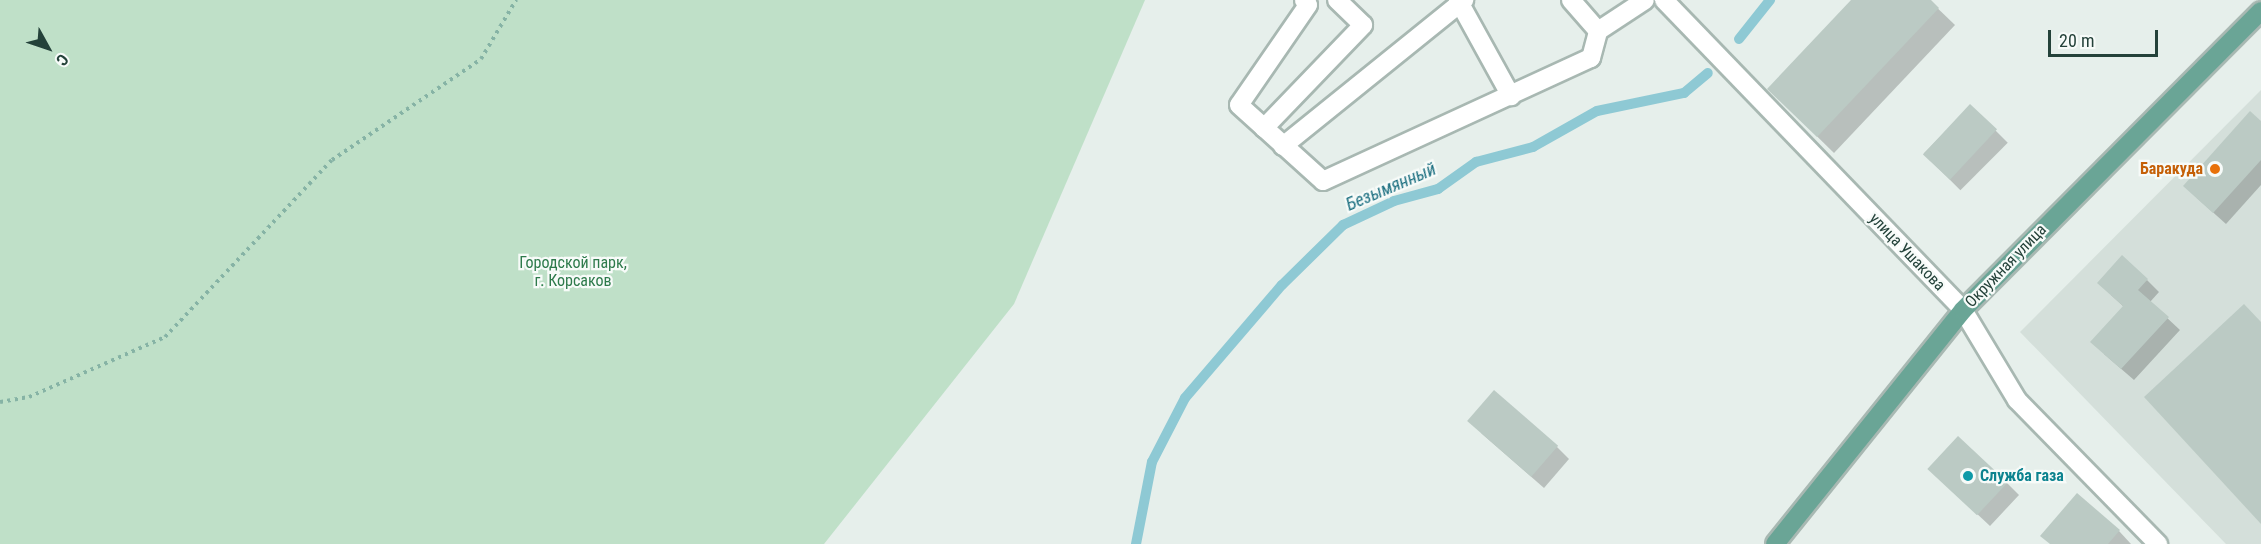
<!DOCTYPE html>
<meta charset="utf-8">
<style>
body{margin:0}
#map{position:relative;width:2261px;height:544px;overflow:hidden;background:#e6efeb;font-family:"Roboto Condensed",sans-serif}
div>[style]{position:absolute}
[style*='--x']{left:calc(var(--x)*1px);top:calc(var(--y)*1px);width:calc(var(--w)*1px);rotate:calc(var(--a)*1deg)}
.built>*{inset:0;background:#d4dfda}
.green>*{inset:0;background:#bfe0c8}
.shadow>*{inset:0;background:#0003;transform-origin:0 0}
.stream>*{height:10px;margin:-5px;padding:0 5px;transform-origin:5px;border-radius:5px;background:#8ec9d4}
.building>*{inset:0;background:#bbcac4;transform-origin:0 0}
.path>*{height:4px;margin-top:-2px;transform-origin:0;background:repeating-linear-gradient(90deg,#86b3a5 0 3px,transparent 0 7.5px)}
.roads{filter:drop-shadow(2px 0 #a8b8b2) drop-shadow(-2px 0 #a8b8b2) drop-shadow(0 2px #a8b8b2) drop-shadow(0 -2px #a8b8b2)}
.minor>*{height:18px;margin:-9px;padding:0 9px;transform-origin:9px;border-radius:9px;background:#fff}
.major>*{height:18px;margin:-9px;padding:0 9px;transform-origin:9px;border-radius:9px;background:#6aa596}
.dots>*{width:16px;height:16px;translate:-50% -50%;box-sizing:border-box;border:3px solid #f7fbf9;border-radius:50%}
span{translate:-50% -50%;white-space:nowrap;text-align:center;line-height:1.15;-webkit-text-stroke:4.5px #f7fbf9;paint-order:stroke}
.food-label{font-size:16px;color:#c56008;font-weight:700}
.right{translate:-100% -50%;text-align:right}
.street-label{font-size:16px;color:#24423a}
.park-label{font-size:16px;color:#2d7a4b}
.culture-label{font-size:16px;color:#0d838f;font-weight:700}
.left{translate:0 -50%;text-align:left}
.water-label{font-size:18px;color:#1c6f80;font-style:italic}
.north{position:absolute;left:18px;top:18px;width:60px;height:60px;-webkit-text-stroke:4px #f7fbf9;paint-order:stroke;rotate:130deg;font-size:16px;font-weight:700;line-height:24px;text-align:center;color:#24423a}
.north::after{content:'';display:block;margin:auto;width:21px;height:27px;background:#24423a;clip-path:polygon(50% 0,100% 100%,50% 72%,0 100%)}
.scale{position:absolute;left:2048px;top:30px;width:110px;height:27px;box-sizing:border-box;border:3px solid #24423a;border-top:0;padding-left:8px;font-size:18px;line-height:21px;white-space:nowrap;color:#24423a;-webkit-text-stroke:4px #f7fbf9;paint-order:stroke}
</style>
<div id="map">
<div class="built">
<i style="clip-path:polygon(2261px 90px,2261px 544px,2226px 544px,2020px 332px)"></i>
</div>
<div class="green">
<i style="clip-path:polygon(0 0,1145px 0,1014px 304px,824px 544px,0 544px)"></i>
</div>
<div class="shadow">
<i style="clip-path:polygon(1853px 0,1929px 0,1955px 25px,1834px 153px,1785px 105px)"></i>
<i style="left:1971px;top:106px;width:52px;height:67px;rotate:45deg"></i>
<i style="clip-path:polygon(2261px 123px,2261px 185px,2226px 224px,2197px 198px)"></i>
<i style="clip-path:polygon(2147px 280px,2159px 292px,2150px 302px,2180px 330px,2134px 380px,2104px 354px,2124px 307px,2111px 295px)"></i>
<i style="clip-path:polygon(1481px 433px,1557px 447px,1569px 459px,1544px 488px)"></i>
<i style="clip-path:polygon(1942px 481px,2007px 483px,2019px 495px,1990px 526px)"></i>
<i style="clip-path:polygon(2077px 495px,2119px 531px,2131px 544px,2050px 544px)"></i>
</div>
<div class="stream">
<i style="--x:1739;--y:39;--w:50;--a:-51.5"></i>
<i style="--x:1136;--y:544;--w:84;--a:-79"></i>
<i style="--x:1152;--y:462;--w:72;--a:-62.7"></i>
<i style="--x:1185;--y:398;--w:149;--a:-49.4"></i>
<i style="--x:1282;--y:285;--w:86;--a:-44.5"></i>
<i style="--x:1343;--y:225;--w:56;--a:-25.2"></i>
<i style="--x:1394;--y:201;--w:46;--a:-15.3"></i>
<i style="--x:1438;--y:189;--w:47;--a:-35.4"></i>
<i style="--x:1476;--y:162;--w:59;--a:-14.7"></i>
<i style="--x:1533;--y:147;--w:73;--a:-29.4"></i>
<i style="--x:1597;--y:111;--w:89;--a:-11.7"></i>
<i style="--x:1684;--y:93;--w:31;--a:-40"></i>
</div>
<div class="building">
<i style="clip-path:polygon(1851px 0,1931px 0,1939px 8px,1817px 137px,1767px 89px)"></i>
<i style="left:1970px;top:104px;width:37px;height:69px;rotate:43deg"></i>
<i style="clip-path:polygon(2250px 111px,2261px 121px,2261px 160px,2213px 213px,2183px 186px)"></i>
<i style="clip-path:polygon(2122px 255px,2148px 279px,2138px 290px,2169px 317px,2121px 369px,2090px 342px,2123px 306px,2097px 283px)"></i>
<i style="clip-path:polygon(2244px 304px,2261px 322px,2261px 524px,2144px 397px)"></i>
<i style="left:1494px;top:390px;width:85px;height:41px;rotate:41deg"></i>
<i style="left:1958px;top:436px;width:68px;height:45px;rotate:43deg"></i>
<i style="clip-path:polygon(2077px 493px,2120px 530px,2108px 544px,2050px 544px,2040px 536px)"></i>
</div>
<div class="path">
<i style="--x:0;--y:402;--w:29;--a:-10"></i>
<i style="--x:29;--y:397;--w:149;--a:-23.8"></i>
<i style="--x:165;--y:337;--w:243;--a:-46.7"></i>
<i style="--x:332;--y:160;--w:180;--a:-34.1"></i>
<i style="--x:481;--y:59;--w:69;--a:-59.3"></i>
</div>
<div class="roads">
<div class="minor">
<i style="--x:1304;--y:0;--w:6;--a:51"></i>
<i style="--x:1308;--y:5;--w:121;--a:124.6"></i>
<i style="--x:1239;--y:105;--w:113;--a:42.1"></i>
<i style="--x:1323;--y:181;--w:295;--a:-24.7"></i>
<i style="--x:1591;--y:58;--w:28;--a:-75"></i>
<i style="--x:1598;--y:31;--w:56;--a:-33.4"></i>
<i style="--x:1458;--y:0;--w:110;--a:61.1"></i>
<i style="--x:1571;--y:0;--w:41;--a:48.9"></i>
<i style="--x:1664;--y:0;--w:431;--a:46"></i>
<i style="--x:1963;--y:310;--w:105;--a:59"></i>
<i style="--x:2017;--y:400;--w:202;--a:45.6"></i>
<i style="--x:1264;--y:128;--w:143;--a:-46.1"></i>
<i style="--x:1363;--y:25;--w:36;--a:-136"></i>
<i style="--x:1283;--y:146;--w:233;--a:-38.9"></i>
</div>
<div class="major">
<i style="--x:1775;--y:544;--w:300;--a:-51.2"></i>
<i style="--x:1963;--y:310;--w:422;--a:-45.1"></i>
</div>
</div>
<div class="dots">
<i style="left:2215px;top:169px;background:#e8710a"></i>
<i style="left:1968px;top:476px;background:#0f9aa8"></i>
</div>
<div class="food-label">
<span class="right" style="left:2203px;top:169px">Баракуда</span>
</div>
<div class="street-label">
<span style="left:1907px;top:252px;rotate:46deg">улица Ушакова</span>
<span style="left:2006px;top:266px;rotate:-46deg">Окружная улица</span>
</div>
<div class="park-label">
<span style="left:573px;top:272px">Городской парк,<br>г. Корсаков</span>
</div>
<div class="culture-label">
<span class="left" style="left:1980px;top:476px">Служба газа</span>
</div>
<div class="water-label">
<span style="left:1391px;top:187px;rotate:-23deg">Безымянный</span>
</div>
<div class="north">С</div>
<div class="scale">20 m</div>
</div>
